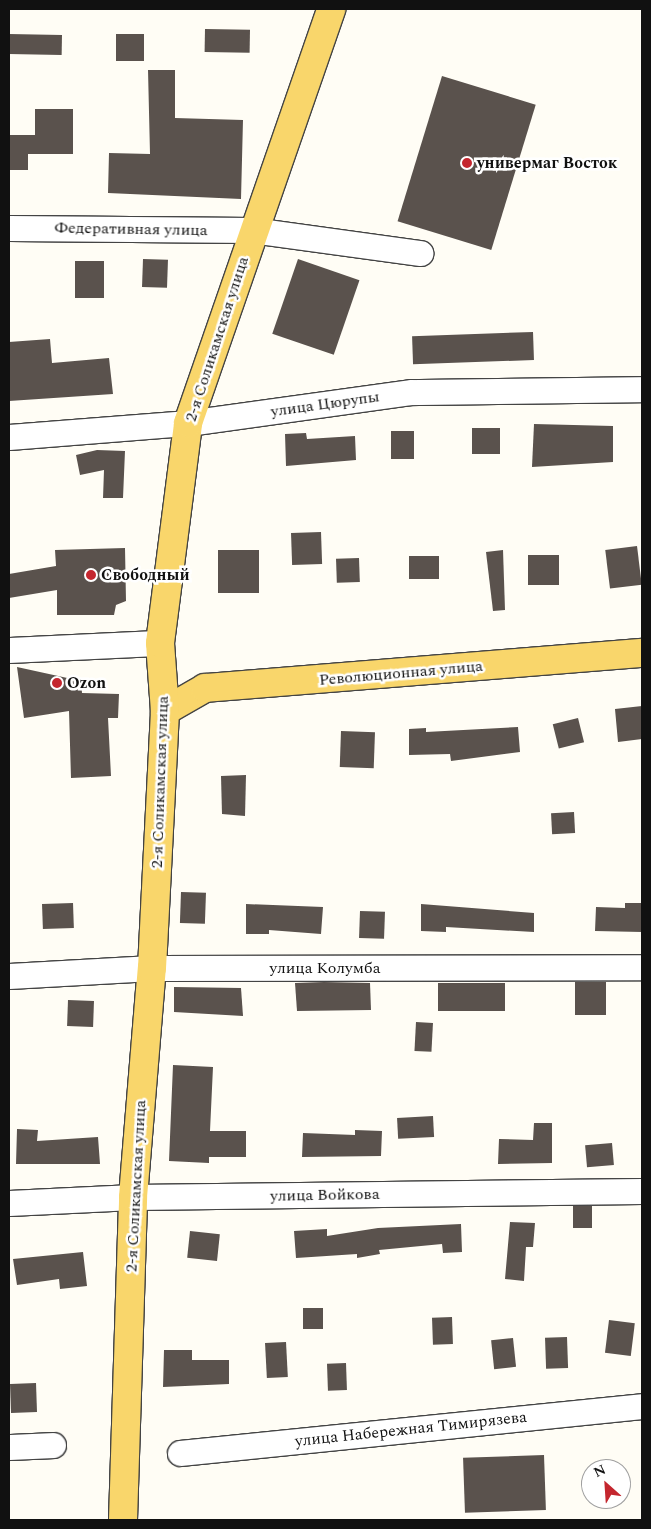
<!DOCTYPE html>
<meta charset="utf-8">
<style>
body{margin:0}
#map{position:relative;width:651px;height:1529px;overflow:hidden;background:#fffdf5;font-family:Spectral,serif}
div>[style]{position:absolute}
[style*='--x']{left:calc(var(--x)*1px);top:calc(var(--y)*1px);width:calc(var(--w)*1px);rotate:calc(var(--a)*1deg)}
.building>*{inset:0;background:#5a524d;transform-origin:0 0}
.roads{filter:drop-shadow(1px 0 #444) drop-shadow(-1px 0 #444) drop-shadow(0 1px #444) drop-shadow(0 -1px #444)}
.minor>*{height:25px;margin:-12.5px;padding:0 12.5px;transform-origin:12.5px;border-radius:12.5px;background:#fff}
.major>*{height:28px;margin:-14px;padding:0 14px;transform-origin:14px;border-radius:14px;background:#f9d66b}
.dots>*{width:14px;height:14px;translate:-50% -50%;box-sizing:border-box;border:2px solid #fff;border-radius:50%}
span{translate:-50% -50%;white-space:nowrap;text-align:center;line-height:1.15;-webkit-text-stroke:5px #fff;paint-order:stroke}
.poi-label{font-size:16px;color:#111;font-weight:700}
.left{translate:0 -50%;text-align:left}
.street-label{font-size:16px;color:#111}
.frame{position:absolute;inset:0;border:10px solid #111;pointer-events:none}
.north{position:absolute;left:581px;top:1459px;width:50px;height:50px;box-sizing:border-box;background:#fff;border:1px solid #a0a0a0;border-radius:50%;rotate:334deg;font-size:14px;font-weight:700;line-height:20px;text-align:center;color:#111}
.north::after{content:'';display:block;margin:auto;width:18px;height:22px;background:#c4262e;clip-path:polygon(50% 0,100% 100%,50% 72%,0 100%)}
</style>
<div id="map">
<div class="building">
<i style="left:205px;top:29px;width:45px;height:23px;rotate:1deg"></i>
<i style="left:9px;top:34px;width:53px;height:20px;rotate:1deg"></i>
<i style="left:116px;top:34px;width:28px;height:27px"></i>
<i style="clip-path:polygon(148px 70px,175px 70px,175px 118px,243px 120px,241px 199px,108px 193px,109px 153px,150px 154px)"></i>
<i style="left:442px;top:76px;width:98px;height:152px;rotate:17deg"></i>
<i style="clip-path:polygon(35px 109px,73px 109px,73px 154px,28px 154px,28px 170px,9px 170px,9px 135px,35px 135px)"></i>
<i style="left:143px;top:259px;width:25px;height:28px;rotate:2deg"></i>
<i style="left:298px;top:259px;width:65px;height:79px;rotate:19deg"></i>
<i style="left:75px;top:261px;width:29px;height:37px"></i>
<i style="left:533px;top:332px;width:28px;height:121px;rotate:88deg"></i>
<i style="clip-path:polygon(50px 339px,52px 363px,109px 358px,113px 394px,9px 401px,9px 342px)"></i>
<i style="clip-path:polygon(534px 424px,613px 426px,613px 462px,532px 467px)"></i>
<i style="left:500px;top:428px;width:26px;height:28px;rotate:90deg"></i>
<i style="left:391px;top:431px;width:23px;height:28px"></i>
<i style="clip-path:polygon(306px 433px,307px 439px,355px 436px,356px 460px,286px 466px,285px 434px)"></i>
<i style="clip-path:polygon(97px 450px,125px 451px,123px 498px,103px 498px,104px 470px,80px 475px,76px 455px)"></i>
<i style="left:321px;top:532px;width:32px;height:30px;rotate:88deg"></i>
<i style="left:637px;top:546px;width:39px;height:32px;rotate:83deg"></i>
<i style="clip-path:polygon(125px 548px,126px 601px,116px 605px,114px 615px,57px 615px,57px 590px,9px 598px,9px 574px,56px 566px,55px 550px)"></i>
<i style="left:218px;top:550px;width:41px;height:43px"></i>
<i style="clip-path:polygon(503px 550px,505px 610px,493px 611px,486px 552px)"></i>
<i style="left:528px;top:555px;width:31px;height:30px"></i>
<i style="left:439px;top:556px;width:23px;height:30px;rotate:90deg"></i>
<i style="left:359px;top:558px;width:24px;height:23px;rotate:88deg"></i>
<i style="clip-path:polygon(17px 667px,81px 681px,82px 693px,119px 694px,118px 718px,108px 718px,111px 776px,71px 778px,69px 711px,24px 718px)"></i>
<i style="clip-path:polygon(642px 706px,642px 739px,618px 742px,615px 709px)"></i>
<i style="left:578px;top:718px;width:25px;height:26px;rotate:76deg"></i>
<i style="clip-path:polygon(518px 727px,520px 752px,451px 761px,450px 754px,409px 755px,409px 729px,426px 728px,426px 732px)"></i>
<i style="left:341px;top:731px;width:34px;height:36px;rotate:2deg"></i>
<i style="clip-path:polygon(246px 775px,245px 816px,222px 814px,221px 776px)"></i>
<i style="left:574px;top:812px;width:21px;height:23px;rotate:87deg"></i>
<i style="left:181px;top:892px;width:25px;height:31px;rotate:2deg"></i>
<i style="left:73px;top:903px;width:25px;height:31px;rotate:88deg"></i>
<i style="clip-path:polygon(625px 903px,642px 903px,642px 932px,595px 931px,596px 907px,625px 908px)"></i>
<i style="clip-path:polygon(246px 904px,323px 907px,321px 934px,269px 930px,269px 934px,246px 934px)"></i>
<i style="clip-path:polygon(421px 904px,534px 913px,534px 932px,446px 927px,446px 932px,421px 931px)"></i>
<i style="left:360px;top:911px;width:25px;height:27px;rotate:2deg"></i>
<i style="clip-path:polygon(324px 982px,370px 983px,371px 1010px,297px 1011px,295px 983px)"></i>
<i style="left:606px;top:982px;width:33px;height:31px;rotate:90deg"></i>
<i style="left:505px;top:983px;width:28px;height:67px;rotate:90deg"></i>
<i style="clip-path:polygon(174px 987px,241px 988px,243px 1016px,174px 1012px)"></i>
<i style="left:68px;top:1000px;width:26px;height:26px;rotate:2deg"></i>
<i style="left:416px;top:1022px;width:17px;height:29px;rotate:3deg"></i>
<i style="clip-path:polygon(173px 1065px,213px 1067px,210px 1131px,246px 1131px,246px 1157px,209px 1157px,209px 1163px,169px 1161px)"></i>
<i style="left:433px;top:1116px;width:21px;height:36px;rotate:87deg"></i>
<i style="clip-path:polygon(534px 1123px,552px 1123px,552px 1163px,498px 1164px,499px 1139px,533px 1140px)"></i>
<i style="clip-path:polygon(17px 1129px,38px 1130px,37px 1141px,98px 1137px,100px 1164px,16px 1164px)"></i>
<i style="clip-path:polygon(355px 1130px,382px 1131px,381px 1156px,302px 1157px,303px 1133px,355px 1135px)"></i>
<i style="left:612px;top:1143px;width:22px;height:27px;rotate:85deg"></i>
<i style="left:573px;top:1206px;width:19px;height:22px"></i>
<i style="clip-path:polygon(510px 1222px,535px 1223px,533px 1247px,526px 1247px,524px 1281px,505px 1279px)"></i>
<i style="clip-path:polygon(461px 1224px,462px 1252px,443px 1253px,442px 1244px,379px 1250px,380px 1254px,357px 1258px,357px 1254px,296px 1258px,294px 1231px,327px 1229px,327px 1236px,378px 1228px)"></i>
<i style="left:190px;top:1231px;width:30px;height:27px;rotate:6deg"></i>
<i style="clip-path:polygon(83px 1252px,87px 1286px,60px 1289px,59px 1279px,17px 1285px,13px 1259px)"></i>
<i style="left:303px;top:1308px;width:20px;height:21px"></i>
<i style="left:452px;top:1317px;width:27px;height:20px;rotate:88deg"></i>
<i style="left:609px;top:1320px;width:26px;height:33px;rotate:7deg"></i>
<i style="left:567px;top:1337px;width:31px;height:22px;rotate:88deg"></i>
<i style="left:513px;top:1338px;width:29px;height:22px;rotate:84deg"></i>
<i style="left:286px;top:1342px;width:35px;height:21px;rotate:87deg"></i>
<i style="clip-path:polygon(164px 1350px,192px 1350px,192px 1360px,229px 1360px,229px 1384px,163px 1387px)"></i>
<i style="left:346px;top:1363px;width:27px;height:19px;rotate:88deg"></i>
<i style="left:36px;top:1383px;width:29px;height:26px;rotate:88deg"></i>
<i style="left:544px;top:1455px;width:55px;height:81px;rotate:88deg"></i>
</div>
<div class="roads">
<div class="minor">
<i style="--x:9;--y:228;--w:243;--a:0.5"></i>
<i style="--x:252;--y:230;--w:170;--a:7.8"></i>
<i style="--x:9;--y:437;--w:180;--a:-4.5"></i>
<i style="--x:188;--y:423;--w:226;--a:-7.9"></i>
<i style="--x:412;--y:392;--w:230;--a:-0.7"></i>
<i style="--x:9;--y:650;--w:151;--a:-2.7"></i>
<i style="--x:9;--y:976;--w:143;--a:-3.2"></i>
<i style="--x:152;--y:968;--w:490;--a:-0.1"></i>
<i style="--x:9;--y:1203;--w:124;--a:-2.8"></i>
<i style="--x:133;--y:1197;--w:509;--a:-0.68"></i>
<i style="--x:9;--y:1447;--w:44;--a:-2.6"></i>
<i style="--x:180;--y:1453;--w:464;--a:-5.8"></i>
</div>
<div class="major">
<i style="--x:165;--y:711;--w:46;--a:-29.9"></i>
<i style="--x:205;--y:688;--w:438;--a:-4.6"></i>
<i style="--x:123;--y:1520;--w:323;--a:-88.2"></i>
<i style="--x:133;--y:1197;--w:230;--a:-85.3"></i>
<i style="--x:152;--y:968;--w:257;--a:-87.1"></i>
<i style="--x:165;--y:711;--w:68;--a:-94.2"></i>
<i style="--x:160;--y:643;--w:222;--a:-82.7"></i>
<i style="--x:188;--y:423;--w:438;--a:-70.9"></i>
</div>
</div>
<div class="dots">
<i style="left:467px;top:163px;background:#c4262e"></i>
<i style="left:91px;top:575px;background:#c4262e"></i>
<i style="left:57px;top:683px;background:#c4262e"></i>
</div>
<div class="poi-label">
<span class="left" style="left:477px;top:163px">универмаг Восток</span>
<span class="left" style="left:101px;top:575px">Свободный</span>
<span class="left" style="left:67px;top:683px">Ozon</span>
</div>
<div class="street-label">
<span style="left:131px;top:229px;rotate:1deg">Федеративная улица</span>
<span style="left:217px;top:339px;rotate:-72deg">2-я Соликамская улица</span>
<span style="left:325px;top:404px;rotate:-8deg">улица Цюрупы</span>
<span style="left:401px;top:673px;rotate:-5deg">Революционная улица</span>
<span style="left:160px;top:782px;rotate:-88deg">2-я Соликамская улица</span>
<span style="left:325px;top:968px">улица Колумба</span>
<span style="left:136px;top:1186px;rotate:-87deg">2-я Соликамская улица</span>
<span style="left:325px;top:1195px;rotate:-1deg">улица Войкова</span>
<span style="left:411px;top:1429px;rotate:-6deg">улица Набережная Тимирязева</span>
</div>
<div class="frame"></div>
<div class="north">N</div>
</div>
